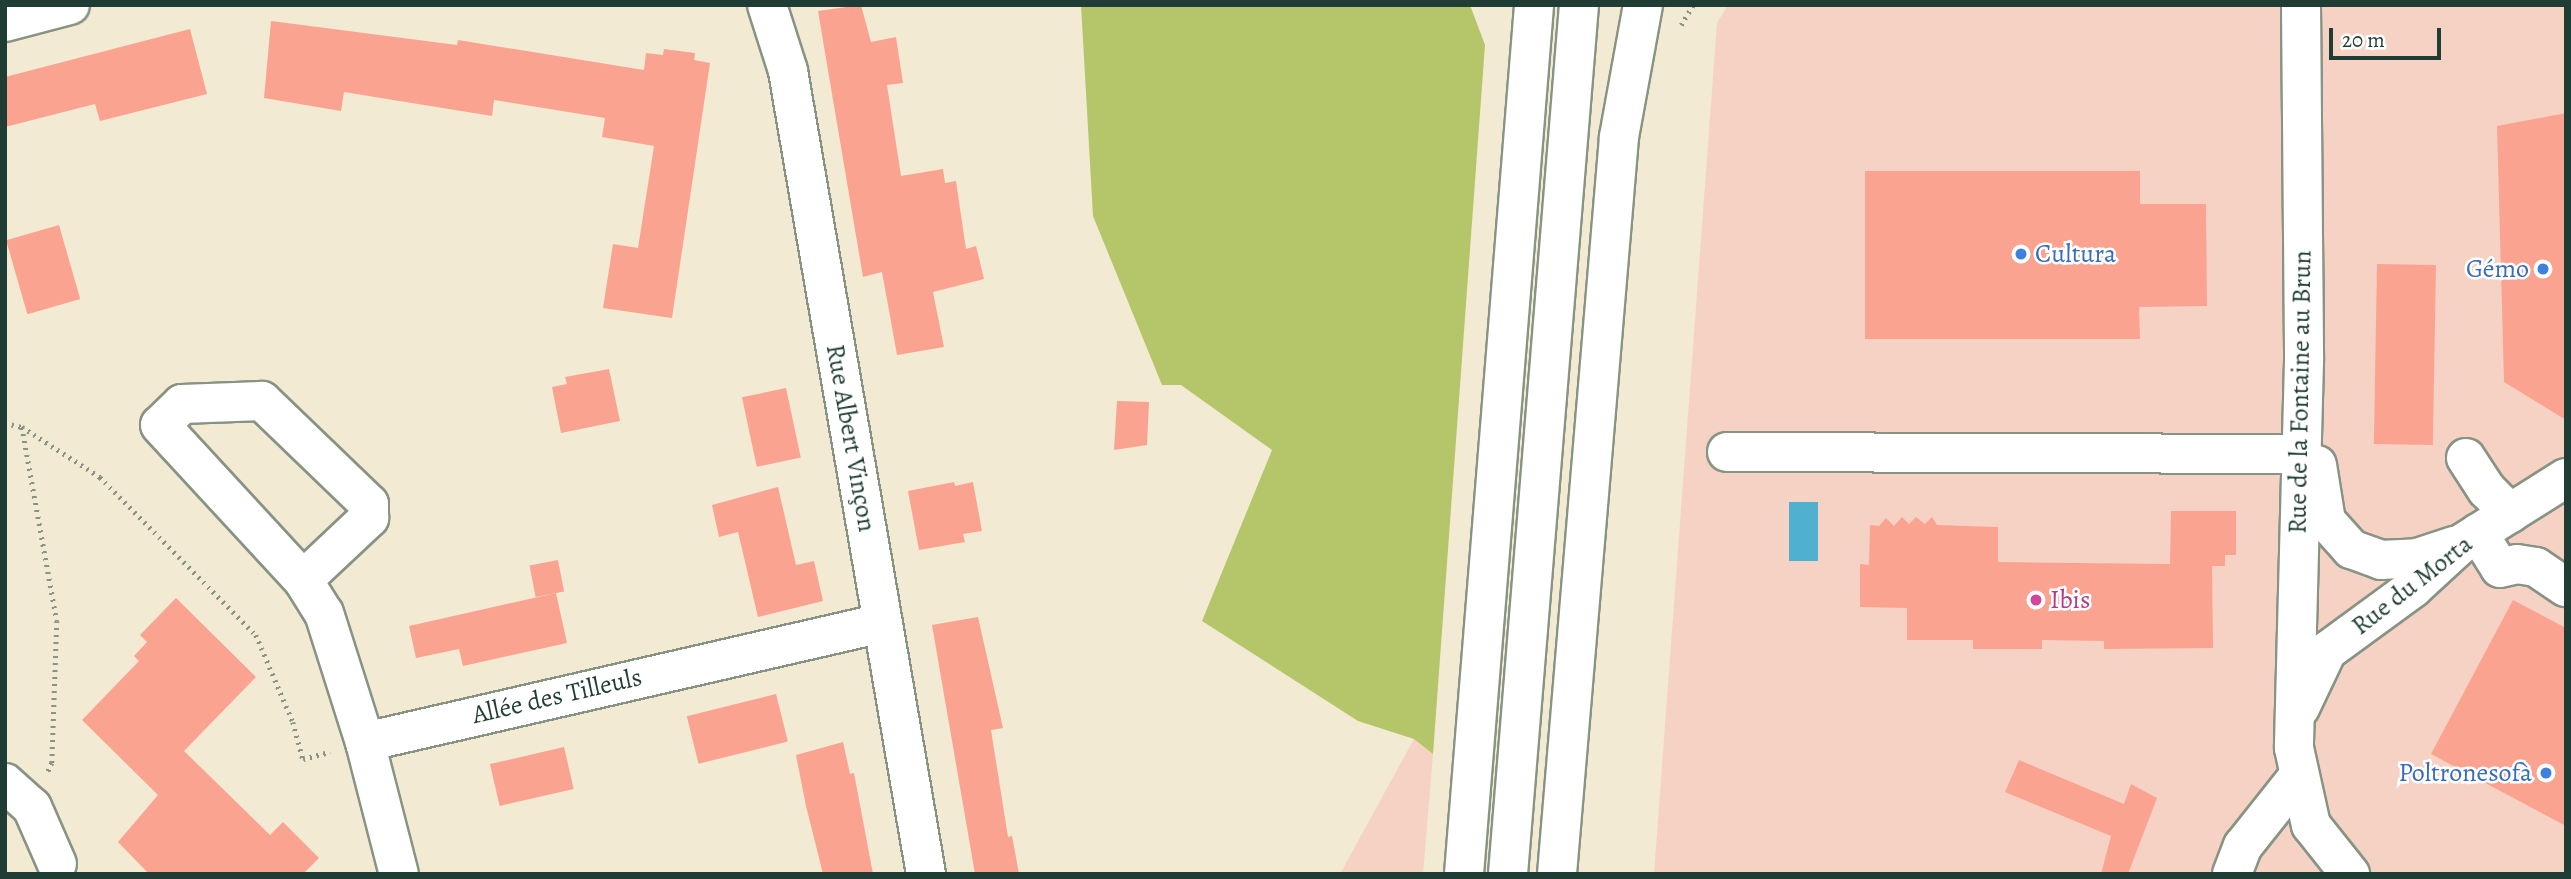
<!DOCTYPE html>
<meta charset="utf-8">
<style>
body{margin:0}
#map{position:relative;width:2571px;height:879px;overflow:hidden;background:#f2ead2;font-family:Alegreya,serif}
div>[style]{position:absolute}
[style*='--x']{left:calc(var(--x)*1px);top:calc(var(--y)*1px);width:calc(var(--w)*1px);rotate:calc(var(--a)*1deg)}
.built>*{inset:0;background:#f6d2c5}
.green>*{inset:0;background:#b4c669}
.water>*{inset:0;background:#50b0cf;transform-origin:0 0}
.building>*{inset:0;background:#fba391;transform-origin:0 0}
.path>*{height:4.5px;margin-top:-2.25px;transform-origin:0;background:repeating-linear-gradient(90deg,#889483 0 2px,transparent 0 7px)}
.roads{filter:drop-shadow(2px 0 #889483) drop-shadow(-2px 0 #889483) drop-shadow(0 2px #889483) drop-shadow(0 -2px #889483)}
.minor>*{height:38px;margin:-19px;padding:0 19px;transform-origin:19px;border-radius:19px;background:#fff}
.major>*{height:38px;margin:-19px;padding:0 19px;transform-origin:19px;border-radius:19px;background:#fff}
.dots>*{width:19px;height:19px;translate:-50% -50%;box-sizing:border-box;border:4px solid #fff;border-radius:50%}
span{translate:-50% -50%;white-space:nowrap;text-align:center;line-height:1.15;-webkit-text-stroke:5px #fff;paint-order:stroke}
.shop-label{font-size:26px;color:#366cbe}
.left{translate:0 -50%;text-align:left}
.right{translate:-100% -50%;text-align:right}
.street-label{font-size:26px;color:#1f3d34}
.hotel-label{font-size:26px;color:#b23c85}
.frame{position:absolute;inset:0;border:7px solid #1f3d34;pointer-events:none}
.scale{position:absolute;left:2329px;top:28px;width:112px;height:32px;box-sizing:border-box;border:4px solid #1f3d34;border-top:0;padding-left:9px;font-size:21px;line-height:24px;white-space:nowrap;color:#1f3d34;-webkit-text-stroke:5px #fff;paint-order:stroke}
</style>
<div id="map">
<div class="built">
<i style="clip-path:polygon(1728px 5px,2566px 5px,2566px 874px,1654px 874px,1717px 23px)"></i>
<i style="clip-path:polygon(1414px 739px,1433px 754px,1423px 874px,1340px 874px)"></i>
</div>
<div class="green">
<i style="clip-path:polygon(1081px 5px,1470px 5px,1485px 45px,1433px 754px,1414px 739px,1358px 721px,1202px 621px,1272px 450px,1181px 385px,1162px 385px,1093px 216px)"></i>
</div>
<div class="water">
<i style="left:1789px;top:502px;width:29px;height:59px"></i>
</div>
<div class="building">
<i style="clip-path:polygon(861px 5px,871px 42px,896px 37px,903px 83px,887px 85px,901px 176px,943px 169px,945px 183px,956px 181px,966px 249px,976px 246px,984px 279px,933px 292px,944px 347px,897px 355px,882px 272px,863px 277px,818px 11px)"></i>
<i style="clip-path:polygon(271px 21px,457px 45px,458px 40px,644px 70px,646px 53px,663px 55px,664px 49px,695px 53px,694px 60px,710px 63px,672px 318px,603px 308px,613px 244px,638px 248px,654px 146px,602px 137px,605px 118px,494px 100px,492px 116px,344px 92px,341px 111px,264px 98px)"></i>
<i style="clip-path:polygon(190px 29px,207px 94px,100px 121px,95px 104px,5px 127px,5px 77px)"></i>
<i style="clip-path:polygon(2566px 113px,2566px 420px,2504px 382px,2497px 126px)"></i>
<i style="clip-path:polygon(1865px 171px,2140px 171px,2140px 204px,2206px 204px,2207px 306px,2139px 307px,2140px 339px,1865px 339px)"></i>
<i style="left:59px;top:225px;width:77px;height:55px;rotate:74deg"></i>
<i style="left:2377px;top:264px;width:59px;height:180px;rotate:1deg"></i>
<i style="clip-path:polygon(609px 369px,620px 421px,561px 433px,552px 387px,567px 384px,565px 377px)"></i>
<i style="left:786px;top:388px;width:71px;height:45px;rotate:78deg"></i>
<i style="clip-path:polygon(1117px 401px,1149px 402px,1147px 445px,1114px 450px)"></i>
<i style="clip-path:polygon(954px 482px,955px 486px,973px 482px,982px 531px,963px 534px,965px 542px,919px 550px,908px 491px)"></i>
<i style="clip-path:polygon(778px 487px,796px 565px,814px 561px,823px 601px,758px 617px,738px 532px,719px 537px,712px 505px)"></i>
<i style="clip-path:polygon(2171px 511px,2236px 511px,2236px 555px,2225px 555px,2225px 566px,2212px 566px,2213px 648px,2104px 649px,2104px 641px,2042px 640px,2042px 649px,1973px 649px,1973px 640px,1907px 640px,1907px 608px,1860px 607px,1860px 564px,1869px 565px,1870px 525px,1879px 526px,1886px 518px,1894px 526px,1902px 517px,1909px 524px,1916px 517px,1925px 524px,1932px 517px,1937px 525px,1998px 527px,1998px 562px,2170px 564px)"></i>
<i style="left:558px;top:560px;width:32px;height:29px;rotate:79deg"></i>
<i style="clip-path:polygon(556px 593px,567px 643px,463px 666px,459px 649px,416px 658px,409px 626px)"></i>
<i style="clip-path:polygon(176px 598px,256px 677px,184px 751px,270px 835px,283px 822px,319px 858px,303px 874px,149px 874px,118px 842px,158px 795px,82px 720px,139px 661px,134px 656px,147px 642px,140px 635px)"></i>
<i style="clip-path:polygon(2513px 600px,2566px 628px,2566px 826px,2431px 754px)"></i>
<i style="clip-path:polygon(978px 617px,1003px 728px,991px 730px,1008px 837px,1012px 836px,1019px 874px,975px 874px,932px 625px)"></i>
<i style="left:776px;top:694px;width:49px;height:92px;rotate:76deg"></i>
<i style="clip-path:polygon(843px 742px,850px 774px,854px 773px,873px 874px,823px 874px,806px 806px,796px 755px)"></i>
<i style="left:564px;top:747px;width:43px;height:76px;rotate:77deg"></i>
<i style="clip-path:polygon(2019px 760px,2124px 804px,2131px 784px,2157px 798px,2128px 874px,2101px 874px,2111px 836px,2005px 792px)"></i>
</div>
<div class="path">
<i style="--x:1681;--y:25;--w:23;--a:-59"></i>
<i style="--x:5;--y:423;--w:17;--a:13"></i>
<i style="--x:22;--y:427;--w:197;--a:79.8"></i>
<i style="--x:57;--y:621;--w:142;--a:92"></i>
<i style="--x:52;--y:763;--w:10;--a:114"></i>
<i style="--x:22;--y:427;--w:93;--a:32.7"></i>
<i style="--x:100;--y:477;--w:222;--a:45.4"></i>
<i style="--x:256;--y:635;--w:95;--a:67"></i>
<i style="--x:293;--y:722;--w:38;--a:75"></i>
<i style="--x:303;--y:759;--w:28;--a:-15"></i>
</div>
<div class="roads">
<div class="minor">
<i style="--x:767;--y:5;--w:69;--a:72.3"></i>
<i style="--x:788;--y:71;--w:815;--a:80.25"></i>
<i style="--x:2301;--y:5;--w:356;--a:89.5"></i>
<i style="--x:2304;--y:361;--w:387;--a:91.5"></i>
<i style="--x:2294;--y:748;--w:79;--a:77.6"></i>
<i style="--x:2311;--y:825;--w:63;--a:51.5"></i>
<i style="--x:5;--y:22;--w:67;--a:-14.7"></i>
<i style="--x:1727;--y:452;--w:573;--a:0.2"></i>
<i style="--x:2466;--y:458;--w:38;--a:57"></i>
<i style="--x:2487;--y:490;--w:33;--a:45"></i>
<i style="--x:2317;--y:465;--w:57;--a:80.9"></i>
<i style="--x:2326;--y:521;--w:38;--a:48"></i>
<i style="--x:2351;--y:549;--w:32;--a:20"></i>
<i style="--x:2381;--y:560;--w:36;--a:-3"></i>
<i style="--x:2417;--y:558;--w:40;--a:-18"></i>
<i style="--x:2478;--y:533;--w:41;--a:57.8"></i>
<i style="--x:2500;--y:568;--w:17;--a:-13"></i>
<i style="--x:2517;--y:564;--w:19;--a:9"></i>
<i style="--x:2536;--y:567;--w:36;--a:34"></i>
<i style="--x:303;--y:580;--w:91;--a:-43.2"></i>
<i style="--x:369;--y:518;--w:14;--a:-90"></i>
<i style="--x:369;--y:504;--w:149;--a:-136.1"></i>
<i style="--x:262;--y:401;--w:80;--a:177.9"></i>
<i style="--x:182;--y:404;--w:30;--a:136"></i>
<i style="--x:160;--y:425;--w:211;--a:47.3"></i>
<i style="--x:303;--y:580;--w:39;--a:58"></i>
<i style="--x:324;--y:613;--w:135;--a:72.4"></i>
<i style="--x:365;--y:742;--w:136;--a:75.6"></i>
<i style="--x:2300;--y:708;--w:63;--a:-64.7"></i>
<i style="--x:2327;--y:651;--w:107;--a:-36.2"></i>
<i style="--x:2413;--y:588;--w:65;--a:-42.5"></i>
<i style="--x:2461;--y:544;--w:124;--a:-32.2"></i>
<i style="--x:365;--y:742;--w:531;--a:-12.96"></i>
<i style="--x:5;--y:783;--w:36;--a:42"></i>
<i style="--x:32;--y:807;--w:62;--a:66.3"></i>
<i style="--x:1508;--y:874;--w:872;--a:-85.33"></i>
<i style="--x:2232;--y:874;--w:30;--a:-69"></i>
<i style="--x:2243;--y:846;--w:87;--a:-51.5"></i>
</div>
<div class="major">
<i style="--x:1464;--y:874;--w:872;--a:-85.39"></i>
<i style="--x:1557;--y:874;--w:740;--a:-85.19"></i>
<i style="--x:1619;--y:137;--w:134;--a:-79.7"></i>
</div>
</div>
<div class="dots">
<i style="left:2021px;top:254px;background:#3f7fe0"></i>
<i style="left:2543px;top:269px;background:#3f7fe0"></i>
<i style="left:2036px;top:600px;background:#d1479c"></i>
<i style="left:2546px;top:773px;background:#3f7fe0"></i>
</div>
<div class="shop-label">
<span class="left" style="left:2035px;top:254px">Cultura</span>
<span class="right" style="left:2529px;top:269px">Gémo</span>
<span class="right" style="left:2532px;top:773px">Poltronesofà</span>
</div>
<div class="street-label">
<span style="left:2300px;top:392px;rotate:-89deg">Rue de la Fontaine au Brun</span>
<span style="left:851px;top:438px;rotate:80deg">Rue Albert Vinçon</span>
<span style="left:2412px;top:585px;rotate:-38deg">Rue du Morta</span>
<span style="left:557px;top:696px;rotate:-13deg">Allée des Tilleuls</span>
</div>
<div class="hotel-label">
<span class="left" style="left:2050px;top:600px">Ibis</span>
</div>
<div class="frame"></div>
<div class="scale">20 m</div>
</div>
